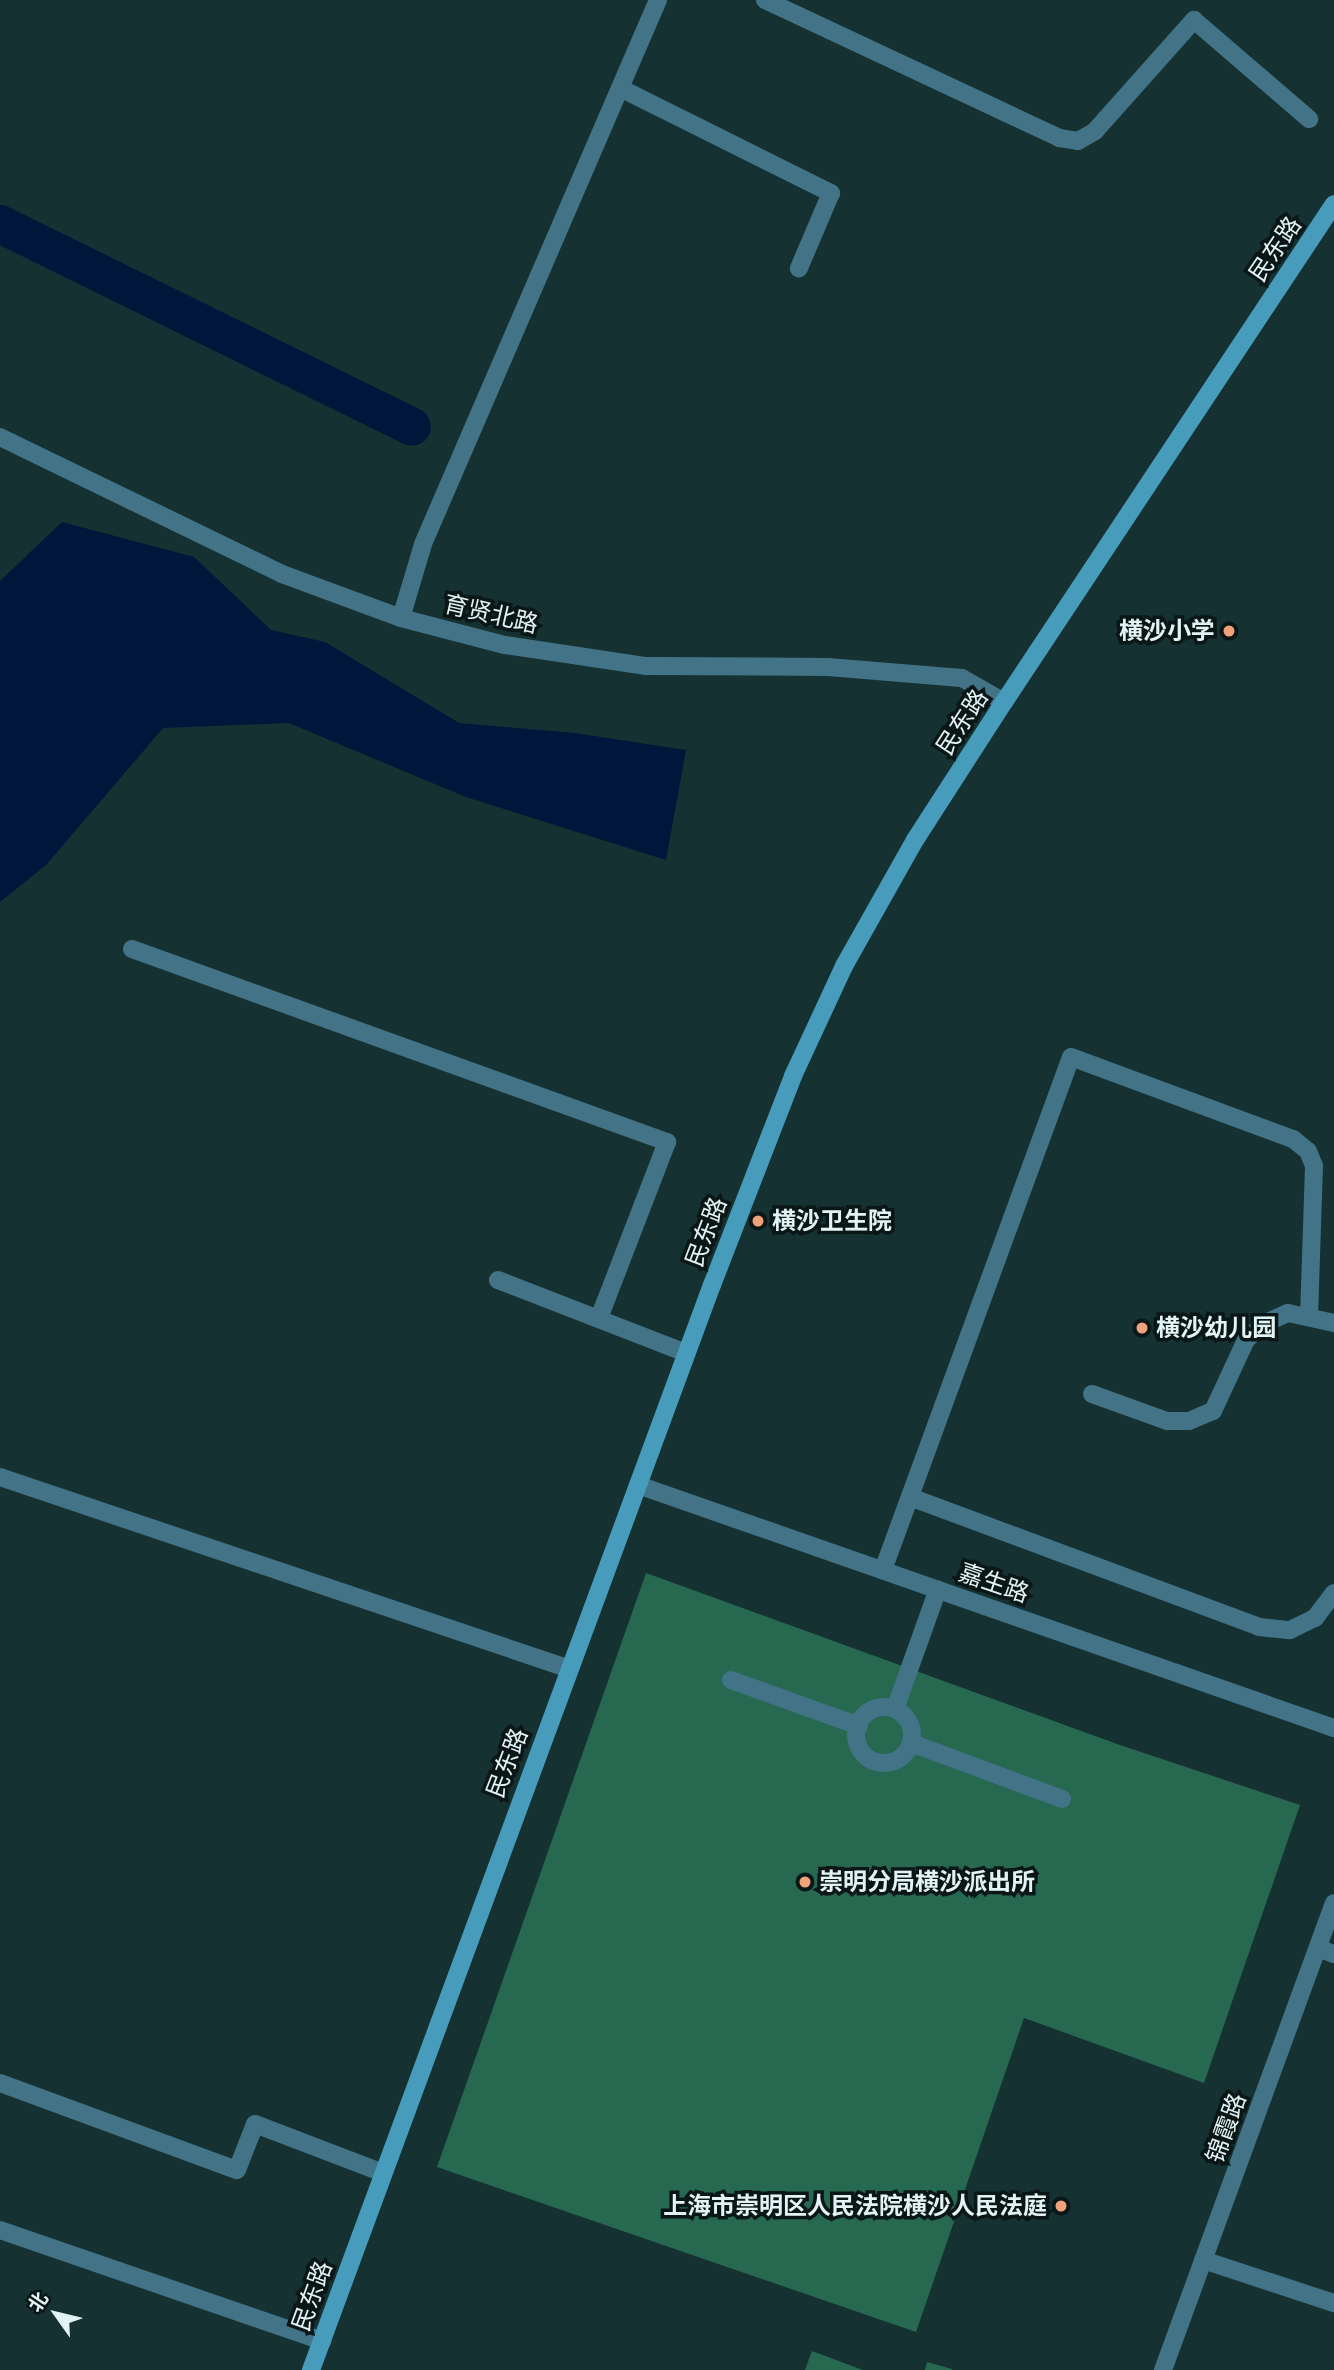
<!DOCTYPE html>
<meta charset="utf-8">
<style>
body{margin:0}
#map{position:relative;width:1334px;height:2370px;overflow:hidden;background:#153131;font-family:Montserrat,"Noto Sans SC",sans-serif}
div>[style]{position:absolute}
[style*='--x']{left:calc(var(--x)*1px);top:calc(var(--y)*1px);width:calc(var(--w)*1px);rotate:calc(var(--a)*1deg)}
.water>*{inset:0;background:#00163a}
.canal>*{height:38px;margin:-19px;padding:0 19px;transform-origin:19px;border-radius:19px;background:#00163a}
.building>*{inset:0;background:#266850}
.lane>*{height:18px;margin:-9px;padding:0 9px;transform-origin:9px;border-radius:9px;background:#427387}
.lane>.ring{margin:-9px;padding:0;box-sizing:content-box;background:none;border:18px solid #427387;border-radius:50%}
.street>*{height:18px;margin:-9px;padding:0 9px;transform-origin:9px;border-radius:9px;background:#427387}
.secondary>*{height:18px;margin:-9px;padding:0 9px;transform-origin:9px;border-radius:9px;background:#479bbb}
.dots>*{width:19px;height:19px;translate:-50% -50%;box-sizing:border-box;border:4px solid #0b1717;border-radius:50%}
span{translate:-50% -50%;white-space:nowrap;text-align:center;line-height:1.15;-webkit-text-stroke:7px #0b1717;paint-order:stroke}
.street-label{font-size:24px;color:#e3f3f3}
.poi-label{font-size:24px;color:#e3f3f3;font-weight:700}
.right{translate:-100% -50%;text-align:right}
.left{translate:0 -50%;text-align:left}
.north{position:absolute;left:21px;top:2279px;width:70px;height:70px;-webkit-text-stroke:5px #0b1717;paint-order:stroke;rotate:304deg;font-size:19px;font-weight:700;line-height:28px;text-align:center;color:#e3f3f3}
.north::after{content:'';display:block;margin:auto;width:24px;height:32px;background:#e3f3f3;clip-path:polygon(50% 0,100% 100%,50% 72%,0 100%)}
</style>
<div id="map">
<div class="water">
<i style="clip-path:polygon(62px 522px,194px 557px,271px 630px,325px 642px,459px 723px,575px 733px,686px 750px,666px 860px,466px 797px,289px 723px,163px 728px,46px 865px,0 902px,0 581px)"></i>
</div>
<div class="canal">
<i style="--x:0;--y:224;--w:459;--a:26.2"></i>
</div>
<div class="building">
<i style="clip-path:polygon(646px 1573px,1120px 1745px,1300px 1805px,1204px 2083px,1024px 2018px,916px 2332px,437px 2167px)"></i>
<i style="clip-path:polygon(812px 2351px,863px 2370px,805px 2370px)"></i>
<i style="clip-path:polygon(927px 2362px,952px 2369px,952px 2370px,925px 2370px)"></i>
</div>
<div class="lane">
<i style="--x:765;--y:0;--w:325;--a:25.1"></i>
<i style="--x:1059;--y:138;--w:19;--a:9"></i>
<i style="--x:1078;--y:141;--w:20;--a:-30"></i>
<i style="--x:1095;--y:131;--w:149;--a:-48.3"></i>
<i style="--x:1194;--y:20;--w:152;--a:40.7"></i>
<i style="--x:620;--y:88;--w:236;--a:26.5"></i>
<i style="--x:831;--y:193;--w:82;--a:113.1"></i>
<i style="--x:132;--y:949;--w:569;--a:19.84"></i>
<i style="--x:667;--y:1142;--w:189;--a:111.1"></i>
<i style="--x:498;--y:1280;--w:202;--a:21.2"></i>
<i style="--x:1092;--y:1394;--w:80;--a:19.8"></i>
<i style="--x:1167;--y:1421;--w:22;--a:0"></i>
<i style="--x:1189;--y:1421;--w:26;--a:-23"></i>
<i style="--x:1213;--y:1411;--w:78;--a:-65.1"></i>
<i style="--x:1246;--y:1340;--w:23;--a:-43"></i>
<i style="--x:1263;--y:1324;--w:27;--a:-24"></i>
<i style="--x:1288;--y:1313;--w:47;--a:12.3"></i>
<i style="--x:910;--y:1497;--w:372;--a:20.4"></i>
<i style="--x:1259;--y:1627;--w:31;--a:6"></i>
<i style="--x:1290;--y:1630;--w:28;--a:-26"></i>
<i style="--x:1315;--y:1618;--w:31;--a:-53"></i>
<i style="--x:883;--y:1570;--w:546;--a:-69.87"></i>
<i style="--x:1071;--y:1057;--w:237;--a:20.3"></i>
<i style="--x:1293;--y:1139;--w:19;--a:39"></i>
<i style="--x:1308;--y:1151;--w:16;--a:68"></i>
<i style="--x:1314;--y:1166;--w:148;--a:91.9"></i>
<i style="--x:731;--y:1680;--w:136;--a:19.8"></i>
<i class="ring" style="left:856px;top:1707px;width:38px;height:38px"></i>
<i style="--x:895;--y:1709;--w:127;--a:-70.3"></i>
<i style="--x:911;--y:1743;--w:161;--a:20.3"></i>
<i style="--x:1318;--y:1948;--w:17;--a:21"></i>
<i style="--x:0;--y:2083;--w:252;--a:20.2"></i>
<i style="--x:237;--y:2170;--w:49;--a:-68.6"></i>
<i style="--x:255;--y:2124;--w:137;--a:20.9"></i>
<i style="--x:1203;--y:2260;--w:138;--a:18.2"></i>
</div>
<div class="street">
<i style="--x:0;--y:437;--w:314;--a:25.9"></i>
<i style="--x:282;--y:574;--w:127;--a:20.3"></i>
<i style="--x:401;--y:618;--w:107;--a:14.6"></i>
<i style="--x:505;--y:645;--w:143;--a:8.5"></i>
<i style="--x:646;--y:666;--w:182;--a:0.3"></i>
<i style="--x:828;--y:667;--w:134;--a:4.7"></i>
<i style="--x:962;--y:678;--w:48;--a:29.7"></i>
<i style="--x:401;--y:618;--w:77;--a:-73.4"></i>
<i style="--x:423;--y:544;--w:593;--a:-66.64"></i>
<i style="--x:0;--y:1477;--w:601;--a:18.62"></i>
<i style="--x:638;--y:1485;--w:737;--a:19.25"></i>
<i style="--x:0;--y:2230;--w:341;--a:19"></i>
<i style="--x:1163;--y:2370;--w:497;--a:-69.9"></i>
</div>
<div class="secondary">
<i style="--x:311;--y:2370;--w:1157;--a:-69.72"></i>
<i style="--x:712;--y:1285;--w:224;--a:-68.8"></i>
<i style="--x:793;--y:1076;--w:121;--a:-65.1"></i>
<i style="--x:844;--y:966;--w:145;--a:-60.6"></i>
<i style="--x:915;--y:840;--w:164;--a:-57.2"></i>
<i style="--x:1004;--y:702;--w:597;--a:-56.47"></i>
</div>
<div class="dots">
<i style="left:1229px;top:631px;background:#f0a27a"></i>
<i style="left:758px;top:1221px;background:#f0a27a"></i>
<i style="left:1142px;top:1328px;background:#f0a27a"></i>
<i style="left:805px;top:1882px;background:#f0a27a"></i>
<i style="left:1061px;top:2206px;background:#f0a27a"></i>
</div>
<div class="street-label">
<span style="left:1275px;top:249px;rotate:-56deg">民东路</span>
<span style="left:491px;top:614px;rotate:13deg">育贤北路</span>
<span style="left:962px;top:722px;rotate:-57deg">民东路</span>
<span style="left:706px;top:1232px;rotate:-69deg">民东路</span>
<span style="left:994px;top:1583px;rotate:19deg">嘉生路</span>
<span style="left:507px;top:1763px;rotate:-69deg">民东路</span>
<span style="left:1226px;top:2128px;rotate:-70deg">锦霞路</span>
<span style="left:312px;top:2296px;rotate:-70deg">民东路</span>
</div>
<div class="poi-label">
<span class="right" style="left:1215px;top:631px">横沙小学</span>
<span class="left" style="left:772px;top:1221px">横沙卫生院</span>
<span class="left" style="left:1156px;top:1328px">横沙幼儿园</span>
<span class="left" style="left:819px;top:1882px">崇明分局横沙派出所</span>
<span class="right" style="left:1047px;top:2206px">上海市崇明区人民法院横沙人民法庭</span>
</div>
<div class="north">北</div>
</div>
